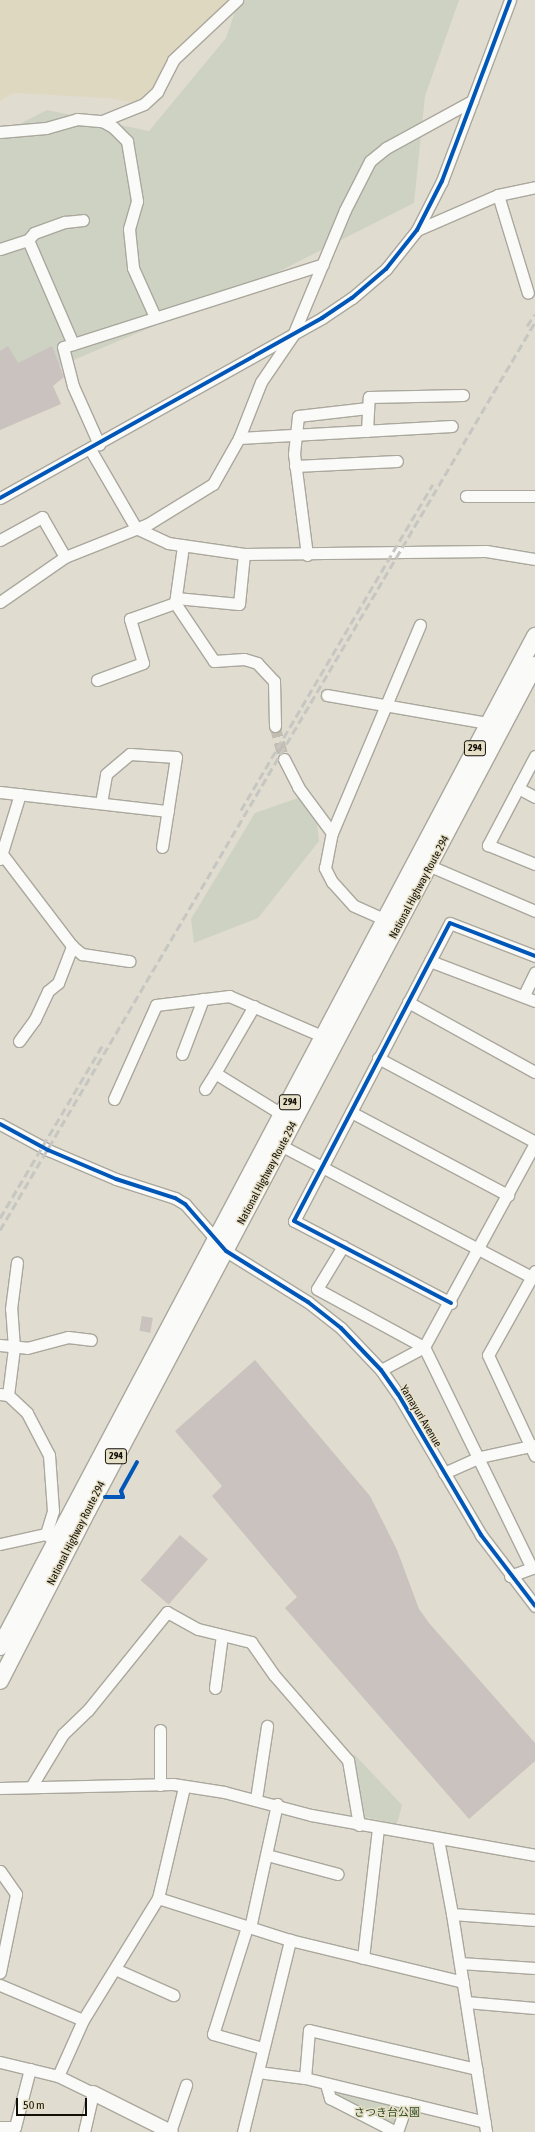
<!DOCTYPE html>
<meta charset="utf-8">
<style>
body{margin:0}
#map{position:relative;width:535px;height:2132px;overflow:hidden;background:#e0dccf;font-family:"Asap Condensed","Noto Sans JP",sans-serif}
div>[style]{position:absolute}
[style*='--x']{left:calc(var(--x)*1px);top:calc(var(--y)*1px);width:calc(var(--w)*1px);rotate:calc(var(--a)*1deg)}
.built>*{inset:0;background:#dfd8c1}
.green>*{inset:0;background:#cdd2c3}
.building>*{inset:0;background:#c9c2be;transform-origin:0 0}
.minor-tunnel>*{height:11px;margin-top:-5.5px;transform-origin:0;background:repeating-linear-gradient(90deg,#c1bdb1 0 11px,transparent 0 16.5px)}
.roads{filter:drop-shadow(1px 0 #aaa79d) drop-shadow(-1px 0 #aaa79d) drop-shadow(0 1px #aaa79d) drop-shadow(0 -1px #aaa79d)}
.minor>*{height:11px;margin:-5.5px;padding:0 5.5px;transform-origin:5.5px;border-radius:5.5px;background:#fafaf8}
.major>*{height:14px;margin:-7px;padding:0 7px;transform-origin:7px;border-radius:7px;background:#fafaf8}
.highway>*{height:16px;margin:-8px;padding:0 8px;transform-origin:8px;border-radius:8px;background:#fafaf8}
.rail>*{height:3px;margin-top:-1.5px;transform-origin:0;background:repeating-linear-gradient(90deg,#c6c6c2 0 8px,transparent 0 12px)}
.cycleway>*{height:4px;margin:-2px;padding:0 2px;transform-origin:2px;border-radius:2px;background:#0057b8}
span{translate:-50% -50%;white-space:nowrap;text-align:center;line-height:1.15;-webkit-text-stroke:3px #e7e0c8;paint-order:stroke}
.shield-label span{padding:1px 3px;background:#e7e0c8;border:1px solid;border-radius:3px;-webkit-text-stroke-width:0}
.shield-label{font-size:10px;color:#120f07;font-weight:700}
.street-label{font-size:11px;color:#120f07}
.park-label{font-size:11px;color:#304d26}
.scale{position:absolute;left:16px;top:2098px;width:71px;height:18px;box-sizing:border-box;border:2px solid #120f07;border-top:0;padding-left:5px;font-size:12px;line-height:14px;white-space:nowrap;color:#120f07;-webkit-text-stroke:3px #e7e0c8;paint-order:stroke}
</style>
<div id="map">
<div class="built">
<i style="clip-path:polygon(0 0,237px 0,173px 60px,144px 104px,107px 98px,14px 93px,0 101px)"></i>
</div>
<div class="green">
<i style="clip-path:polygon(239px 0,459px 0,425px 96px,414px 203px,256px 283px,0 391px,0 134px,47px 110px,149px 131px,226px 38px)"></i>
<i style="clip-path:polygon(298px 798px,317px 824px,319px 841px,258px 918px,194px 943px,191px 919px,255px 813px)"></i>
<i style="clip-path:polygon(354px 1754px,402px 1805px,397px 1824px,365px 1817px)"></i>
<i style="clip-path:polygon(326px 2084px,407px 2103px,397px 2132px,330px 2098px)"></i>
</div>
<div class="building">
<i style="clip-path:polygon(8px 346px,18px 363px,52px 346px,64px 377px,53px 386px,61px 404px,0 430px,0 351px)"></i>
<i style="left:142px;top:1316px;width:11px;height:15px;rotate:10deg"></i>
<i style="clip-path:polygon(255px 1360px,370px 1496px,397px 1550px,419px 1609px,429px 1623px,535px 1743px,535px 1761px,469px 1819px,285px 1608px,297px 1597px,212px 1496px,222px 1486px,175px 1431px)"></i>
<i style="left:180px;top:1535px;width:37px;height:60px;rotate:41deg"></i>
</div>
<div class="minor-tunnel">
<i style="--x:275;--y:726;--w:34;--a:75"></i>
</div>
<div class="roads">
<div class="minor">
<i style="--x:102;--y:121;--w:45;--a:-22"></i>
<i style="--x:144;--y:104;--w:18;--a:-43"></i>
<i style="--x:157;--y:92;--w:36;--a:-63"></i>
<i style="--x:173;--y:60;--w:88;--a:-43.2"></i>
<i style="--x:0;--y:132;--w:46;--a:-5"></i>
<i style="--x:46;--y:128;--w:32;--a:-16"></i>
<i style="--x:77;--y:119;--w:25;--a:5"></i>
<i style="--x:102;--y:121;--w:13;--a:29"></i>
<i style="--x:113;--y:127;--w:20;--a:45"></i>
<i style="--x:127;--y:141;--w:61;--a:80.5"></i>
<i style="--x:137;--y:201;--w:29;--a:106"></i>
<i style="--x:129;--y:229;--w:39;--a:84"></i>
<i style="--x:133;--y:268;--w:54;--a:65.8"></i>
<i style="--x:498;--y:195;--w:102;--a:73"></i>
<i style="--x:417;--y:230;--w:88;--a:-23.4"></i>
<i style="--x:498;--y:195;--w:38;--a:-12"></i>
<i style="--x:28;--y:240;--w:9;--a:-49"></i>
<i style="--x:34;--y:233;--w:33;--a:-20"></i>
<i style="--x:65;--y:222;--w:18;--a:-6"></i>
<i style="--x:0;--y:249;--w:29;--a:-18"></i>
<i style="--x:28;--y:240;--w:113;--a:66.6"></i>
<i style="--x:73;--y:344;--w:10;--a:163"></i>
<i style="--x:63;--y:347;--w:40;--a:75.6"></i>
<i style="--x:73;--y:386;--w:64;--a:65.9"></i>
<i style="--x:73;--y:344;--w:262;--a:-17.7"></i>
<i style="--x:367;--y:431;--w:34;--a:-87"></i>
<i style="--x:369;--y:397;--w:94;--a:-1.2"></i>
<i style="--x:239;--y:438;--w:213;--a:-3.2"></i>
<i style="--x:90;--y:449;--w:91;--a:59.8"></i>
<i style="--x:136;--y:528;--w:35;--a:25"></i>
<i style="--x:168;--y:543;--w:77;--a:8.2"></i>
<i style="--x:244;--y:554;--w:242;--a:-0.7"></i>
<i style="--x:486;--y:551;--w:50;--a:9.3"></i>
<i style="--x:295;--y:466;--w:102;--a:-2.8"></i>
<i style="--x:466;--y:496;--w:69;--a:0"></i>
<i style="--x:0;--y:498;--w:369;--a:-29.2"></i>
<i style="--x:322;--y:318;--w:36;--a:-34"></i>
<i style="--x:352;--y:298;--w:45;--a:-40.5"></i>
<i style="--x:386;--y:269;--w:50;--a:-51.5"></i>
<i style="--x:417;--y:230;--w:55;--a:-63"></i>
<i style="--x:442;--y:181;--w:193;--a:-69.4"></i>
<i style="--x:0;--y:540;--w:48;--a:-28.7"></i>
<i style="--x:42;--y:517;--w:46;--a:60.1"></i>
<i style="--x:307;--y:555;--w:102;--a:-97.3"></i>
<i style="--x:294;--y:454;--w:38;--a:-84"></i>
<i style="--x:298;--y:416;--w:70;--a:-6.5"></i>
<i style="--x:176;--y:598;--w:63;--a:5.4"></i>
<i style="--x:239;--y:604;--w:50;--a:-84.3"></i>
<i style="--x:0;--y:602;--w:79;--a:-34.7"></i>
<i style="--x:65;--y:557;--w:89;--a:-21.7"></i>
<i style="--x:148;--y:524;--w:76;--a:-31.6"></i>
<i style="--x:213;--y:484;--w:53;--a:-60.5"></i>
<i style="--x:239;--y:438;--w:60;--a:-68.6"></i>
<i style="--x:261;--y:382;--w:57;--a:-55.8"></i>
<i style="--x:293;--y:335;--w:135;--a:-67.4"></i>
<i style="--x:345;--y:210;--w:55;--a:-63"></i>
<i style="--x:370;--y:161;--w:21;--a:-39"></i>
<i style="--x:386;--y:148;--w:98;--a:-28.7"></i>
<i style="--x:175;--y:603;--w:70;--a:56.1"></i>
<i style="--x:214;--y:661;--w:30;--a:-4"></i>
<i style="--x:244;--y:659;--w:14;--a:17"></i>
<i style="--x:257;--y:663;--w:25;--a:47"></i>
<i style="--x:274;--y:681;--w:45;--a:88.7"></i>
<i style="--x:97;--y:680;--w:49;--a:-20.3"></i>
<i style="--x:143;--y:663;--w:46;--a:-106.5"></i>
<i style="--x:130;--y:619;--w:48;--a:-19.6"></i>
<i style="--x:175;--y:603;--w:58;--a:-82"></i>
<i style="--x:327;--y:695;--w:169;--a:9.9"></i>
<i style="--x:535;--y:756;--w:101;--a:117.8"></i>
<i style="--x:488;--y:845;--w:51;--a:22"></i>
<i style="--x:284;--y:759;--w:31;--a:63"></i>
<i style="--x:298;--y:787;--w:57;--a:53.5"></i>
<i style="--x:518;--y:788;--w:19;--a:28"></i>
<i style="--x:0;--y:792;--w:169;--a:6.5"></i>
<i style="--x:101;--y:803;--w:29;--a:-80"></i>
<i style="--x:106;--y:774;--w:31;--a:-40"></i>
<i style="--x:130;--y:754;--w:46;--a:3.7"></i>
<i style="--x:176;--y:757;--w:91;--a:98.8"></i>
<i style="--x:2;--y:854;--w:116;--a:52.7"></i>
<i style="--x:72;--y:946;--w:13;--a:39"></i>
<i style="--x:82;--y:954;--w:48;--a:8.5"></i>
<i style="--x:0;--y:859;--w:68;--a:-72.9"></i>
<i style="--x:423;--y:863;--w:122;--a:23.2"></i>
<i style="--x:386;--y:920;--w:36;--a:-156"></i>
<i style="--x:353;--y:905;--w:31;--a:-132"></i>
<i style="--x:332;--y:882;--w:16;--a:-117"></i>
<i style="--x:325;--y:868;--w:36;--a:-79"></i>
<i style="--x:332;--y:833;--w:226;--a:-67.1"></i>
<i style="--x:430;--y:961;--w:112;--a:20.9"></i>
<i style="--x:524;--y:995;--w:25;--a:-64"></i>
<i style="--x:408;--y:1002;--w:145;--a:28.9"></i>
<i style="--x:254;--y:1006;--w:78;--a:120.2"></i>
<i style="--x:215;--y:1073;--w:80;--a:31.7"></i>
<i style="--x:19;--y:1041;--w:27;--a:-54"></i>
<i style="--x:35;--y:1019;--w:31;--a:-65"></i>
<i style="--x:48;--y:991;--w:13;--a:-39"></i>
<i style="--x:58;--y:983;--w:40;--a:-69"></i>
<i style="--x:182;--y:1054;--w:59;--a:-69.1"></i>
<i style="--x:378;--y:1058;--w:178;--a:28.1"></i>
<i style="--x:205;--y:1089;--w:19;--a:-58"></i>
<i style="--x:114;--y:1099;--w:103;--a:-65.9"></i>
<i style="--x:156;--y:1005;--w:74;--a:-7"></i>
<i style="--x:229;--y:996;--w:103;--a:23.3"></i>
<i style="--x:351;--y:1112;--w:178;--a:27.9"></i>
<i style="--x:0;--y:1124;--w:55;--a:28.4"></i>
<i style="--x:48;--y:1150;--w:74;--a:23.1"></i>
<i style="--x:116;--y:1179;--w:62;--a:17.9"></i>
<i style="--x:175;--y:1198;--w:12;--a:31"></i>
<i style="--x:185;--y:1204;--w:62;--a:48.9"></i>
<i style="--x:226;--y:1251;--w:97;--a:31.9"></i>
<i style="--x:308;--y:1302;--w:42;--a:38.2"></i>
<i style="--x:341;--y:1328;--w:58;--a:46.4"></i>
<i style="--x:381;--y:1370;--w:29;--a:55"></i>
<i style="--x:398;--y:1394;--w:164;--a:59.5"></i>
<i style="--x:481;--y:1535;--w:89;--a:52.7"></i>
<i style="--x:282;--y:1146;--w:281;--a:27.7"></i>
<i style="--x:343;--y:1246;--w:50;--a:121.2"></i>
<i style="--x:317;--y:1289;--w:122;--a:28.5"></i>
<i style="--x:424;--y:1347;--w:246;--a:64"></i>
<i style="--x:535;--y:1271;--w:96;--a:119.2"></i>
<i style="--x:488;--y:1355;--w:111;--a:65"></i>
<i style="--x:451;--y:1303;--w:177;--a:-152.4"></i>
<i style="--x:294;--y:1221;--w:336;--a:-62.4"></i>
<i style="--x:450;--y:923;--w:91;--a:21.2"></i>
<i style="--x:0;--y:1345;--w:27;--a:6"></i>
<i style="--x:27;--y:1348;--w:42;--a:-15"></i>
<i style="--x:68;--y:1337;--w:23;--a:7"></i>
<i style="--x:381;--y:1370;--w:49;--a:-28.1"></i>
<i style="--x:424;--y:1347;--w:232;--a:-61.4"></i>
<i style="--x:0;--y:1394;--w:8;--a:7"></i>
<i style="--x:8;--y:1395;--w:26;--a:43"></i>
<i style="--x:27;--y:1413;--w:47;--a:62.4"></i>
<i style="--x:49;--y:1455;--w:56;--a:85.9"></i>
<i style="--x:53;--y:1511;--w:24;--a:107"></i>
<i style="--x:8;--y:1395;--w:47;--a:-82.7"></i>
<i style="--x:14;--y:1348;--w:39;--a:-94"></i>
<i style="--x:11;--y:1309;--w:47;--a:-82.7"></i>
<i style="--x:444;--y:1473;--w:39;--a:-24"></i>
<i style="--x:480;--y:1457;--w:56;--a:-12.3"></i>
<i style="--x:0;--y:1544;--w:47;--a:-12.3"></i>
<i style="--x:46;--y:1534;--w:8;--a:40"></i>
<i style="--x:510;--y:1576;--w:27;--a:-20"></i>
<i style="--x:215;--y:1688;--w:53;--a:-82.5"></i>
<i style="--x:160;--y:1785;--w:55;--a:-90"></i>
<i style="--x:31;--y:1787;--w:62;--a:-58.9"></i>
<i style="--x:63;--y:1734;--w:35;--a:-44"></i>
<i style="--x:88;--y:1710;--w:126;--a:-51.1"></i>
<i style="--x:167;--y:1612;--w:35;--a:29"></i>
<i style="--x:198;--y:1629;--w:55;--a:13.8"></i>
<i style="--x:251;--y:1642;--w:40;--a:55.1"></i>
<i style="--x:274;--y:1675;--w:113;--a:49"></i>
<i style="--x:348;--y:1760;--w:66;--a:80.4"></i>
<i style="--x:0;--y:1788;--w:173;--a:-1.3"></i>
<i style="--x:173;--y:1784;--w:52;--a:8.9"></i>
<i style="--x:224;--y:1792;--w:90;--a:14.8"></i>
<i style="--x:311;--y:1815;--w:228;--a:10.1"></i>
<i style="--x:256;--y:1799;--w:74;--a:-81.4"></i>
<i style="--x:438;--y:1839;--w:76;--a:79.4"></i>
<i style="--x:452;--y:1914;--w:221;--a:81.1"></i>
<i style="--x:267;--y:1855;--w:73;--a:15"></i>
<i style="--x:0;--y:1871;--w:28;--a:55"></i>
<i style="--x:16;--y:1894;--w:80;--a:101.6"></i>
<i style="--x:158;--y:1898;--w:139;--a:17.7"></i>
<i style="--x:290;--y:1940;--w:178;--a:13.6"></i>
<i style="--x:452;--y:1914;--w:83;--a:4.1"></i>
<i style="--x:247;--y:1927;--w:112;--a:107.6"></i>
<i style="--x:213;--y:2034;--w:51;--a:15.9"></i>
<i style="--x:250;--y:1928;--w:127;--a:-77.7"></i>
<i style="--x:363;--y:1958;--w:131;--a:-83.4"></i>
<i style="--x:460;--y:1963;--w:75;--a:3.8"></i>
<i style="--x:115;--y:1969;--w:64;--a:24.1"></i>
<i style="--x:0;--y:1985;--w:90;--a:22.9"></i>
<i style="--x:466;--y:2002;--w:69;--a:5"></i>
<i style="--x:0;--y:2062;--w:60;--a:13.6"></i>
<i style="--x:58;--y:2076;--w:39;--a:26"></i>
<i style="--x:93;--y:2093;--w:40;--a:103"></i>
<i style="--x:258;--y:2072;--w:47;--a:7.3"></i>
<i style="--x:305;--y:2078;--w:185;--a:13.7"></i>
<i style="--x:58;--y:2076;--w:61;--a:-65.9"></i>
<i style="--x:83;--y:2020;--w:143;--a:-58.4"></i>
<i style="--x:158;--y:1898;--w:114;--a:-76.8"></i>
<i style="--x:305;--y:2078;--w:48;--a:-85.2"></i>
<i style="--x:309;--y:2030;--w:172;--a:13.1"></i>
<i style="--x:326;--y:2084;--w:15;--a:74"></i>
<i style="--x:330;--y:2098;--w:74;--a:27.3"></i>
<i style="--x:0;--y:2127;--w:15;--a:0"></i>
<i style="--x:15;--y:2127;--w:60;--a:-75.5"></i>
<i style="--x:170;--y:2132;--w:50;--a:-71.2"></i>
<i style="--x:243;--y:2132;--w:198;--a:-76.2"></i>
<i style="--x:397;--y:2132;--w:31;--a:-71"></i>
</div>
<div class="major">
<i style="--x:93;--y:2093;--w:87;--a:26.6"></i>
</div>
<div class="highway">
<i style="--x:0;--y:1647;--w:1144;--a:-62.11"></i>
<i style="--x:0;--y:1681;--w:192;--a:-62.8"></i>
<i style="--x:88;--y:1510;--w:956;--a:-62.12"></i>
</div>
</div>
<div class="rail">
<i style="--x:527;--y:326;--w:14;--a:-56"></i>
<i style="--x:241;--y:810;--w:378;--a:-59.5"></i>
<i style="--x:0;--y:1218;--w:204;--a:-59.3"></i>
<i style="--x:0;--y:1230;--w:1054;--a:-59.49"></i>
</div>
<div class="cycleway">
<i style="--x:0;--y:498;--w:369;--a:-29.2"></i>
<i style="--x:322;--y:318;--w:36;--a:-34"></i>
<i style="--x:352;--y:298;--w:45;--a:-40.5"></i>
<i style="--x:386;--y:269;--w:50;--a:-51.5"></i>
<i style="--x:417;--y:230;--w:55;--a:-63"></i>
<i style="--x:442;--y:181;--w:193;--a:-69.4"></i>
<i style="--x:0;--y:1124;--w:55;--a:28.4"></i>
<i style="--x:48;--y:1150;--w:74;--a:23.1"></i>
<i style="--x:116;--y:1179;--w:62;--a:17.9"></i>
<i style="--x:175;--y:1198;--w:12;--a:31"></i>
<i style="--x:185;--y:1204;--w:62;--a:48.9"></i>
<i style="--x:226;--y:1251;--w:97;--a:31.9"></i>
<i style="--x:308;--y:1302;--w:42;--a:38.2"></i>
<i style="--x:341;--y:1328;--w:58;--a:46.4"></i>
<i style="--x:381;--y:1370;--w:29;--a:55"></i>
<i style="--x:398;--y:1394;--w:164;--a:59.5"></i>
<i style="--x:481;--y:1535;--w:89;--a:52.7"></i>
<i style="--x:451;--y:1303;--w:177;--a:-152.4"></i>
<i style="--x:294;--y:1221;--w:336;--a:-62.4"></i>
<i style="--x:450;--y:923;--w:91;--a:21.2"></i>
<i style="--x:105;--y:1497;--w:18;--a:0"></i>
<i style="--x:123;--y:1497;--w:6;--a:-108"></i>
<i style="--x:121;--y:1491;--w:33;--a:-61"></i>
</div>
<div class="shield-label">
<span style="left:475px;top:748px">294</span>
<span style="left:290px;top:1102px">294</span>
<span style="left:116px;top:1456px">294</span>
</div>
<div class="street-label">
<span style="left:419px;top:887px;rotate:-62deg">National Highway Route 294</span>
<span style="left:267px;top:1173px;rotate:-62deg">National Highway Route 294</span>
<span style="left:421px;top:1416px;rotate:59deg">Yamayuri Avenue</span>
<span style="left:76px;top:1533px;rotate:-63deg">National Highway Route 294</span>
</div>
<div class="park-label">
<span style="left:387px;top:2112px">さつき台公園</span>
</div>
<div class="scale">50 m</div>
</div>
